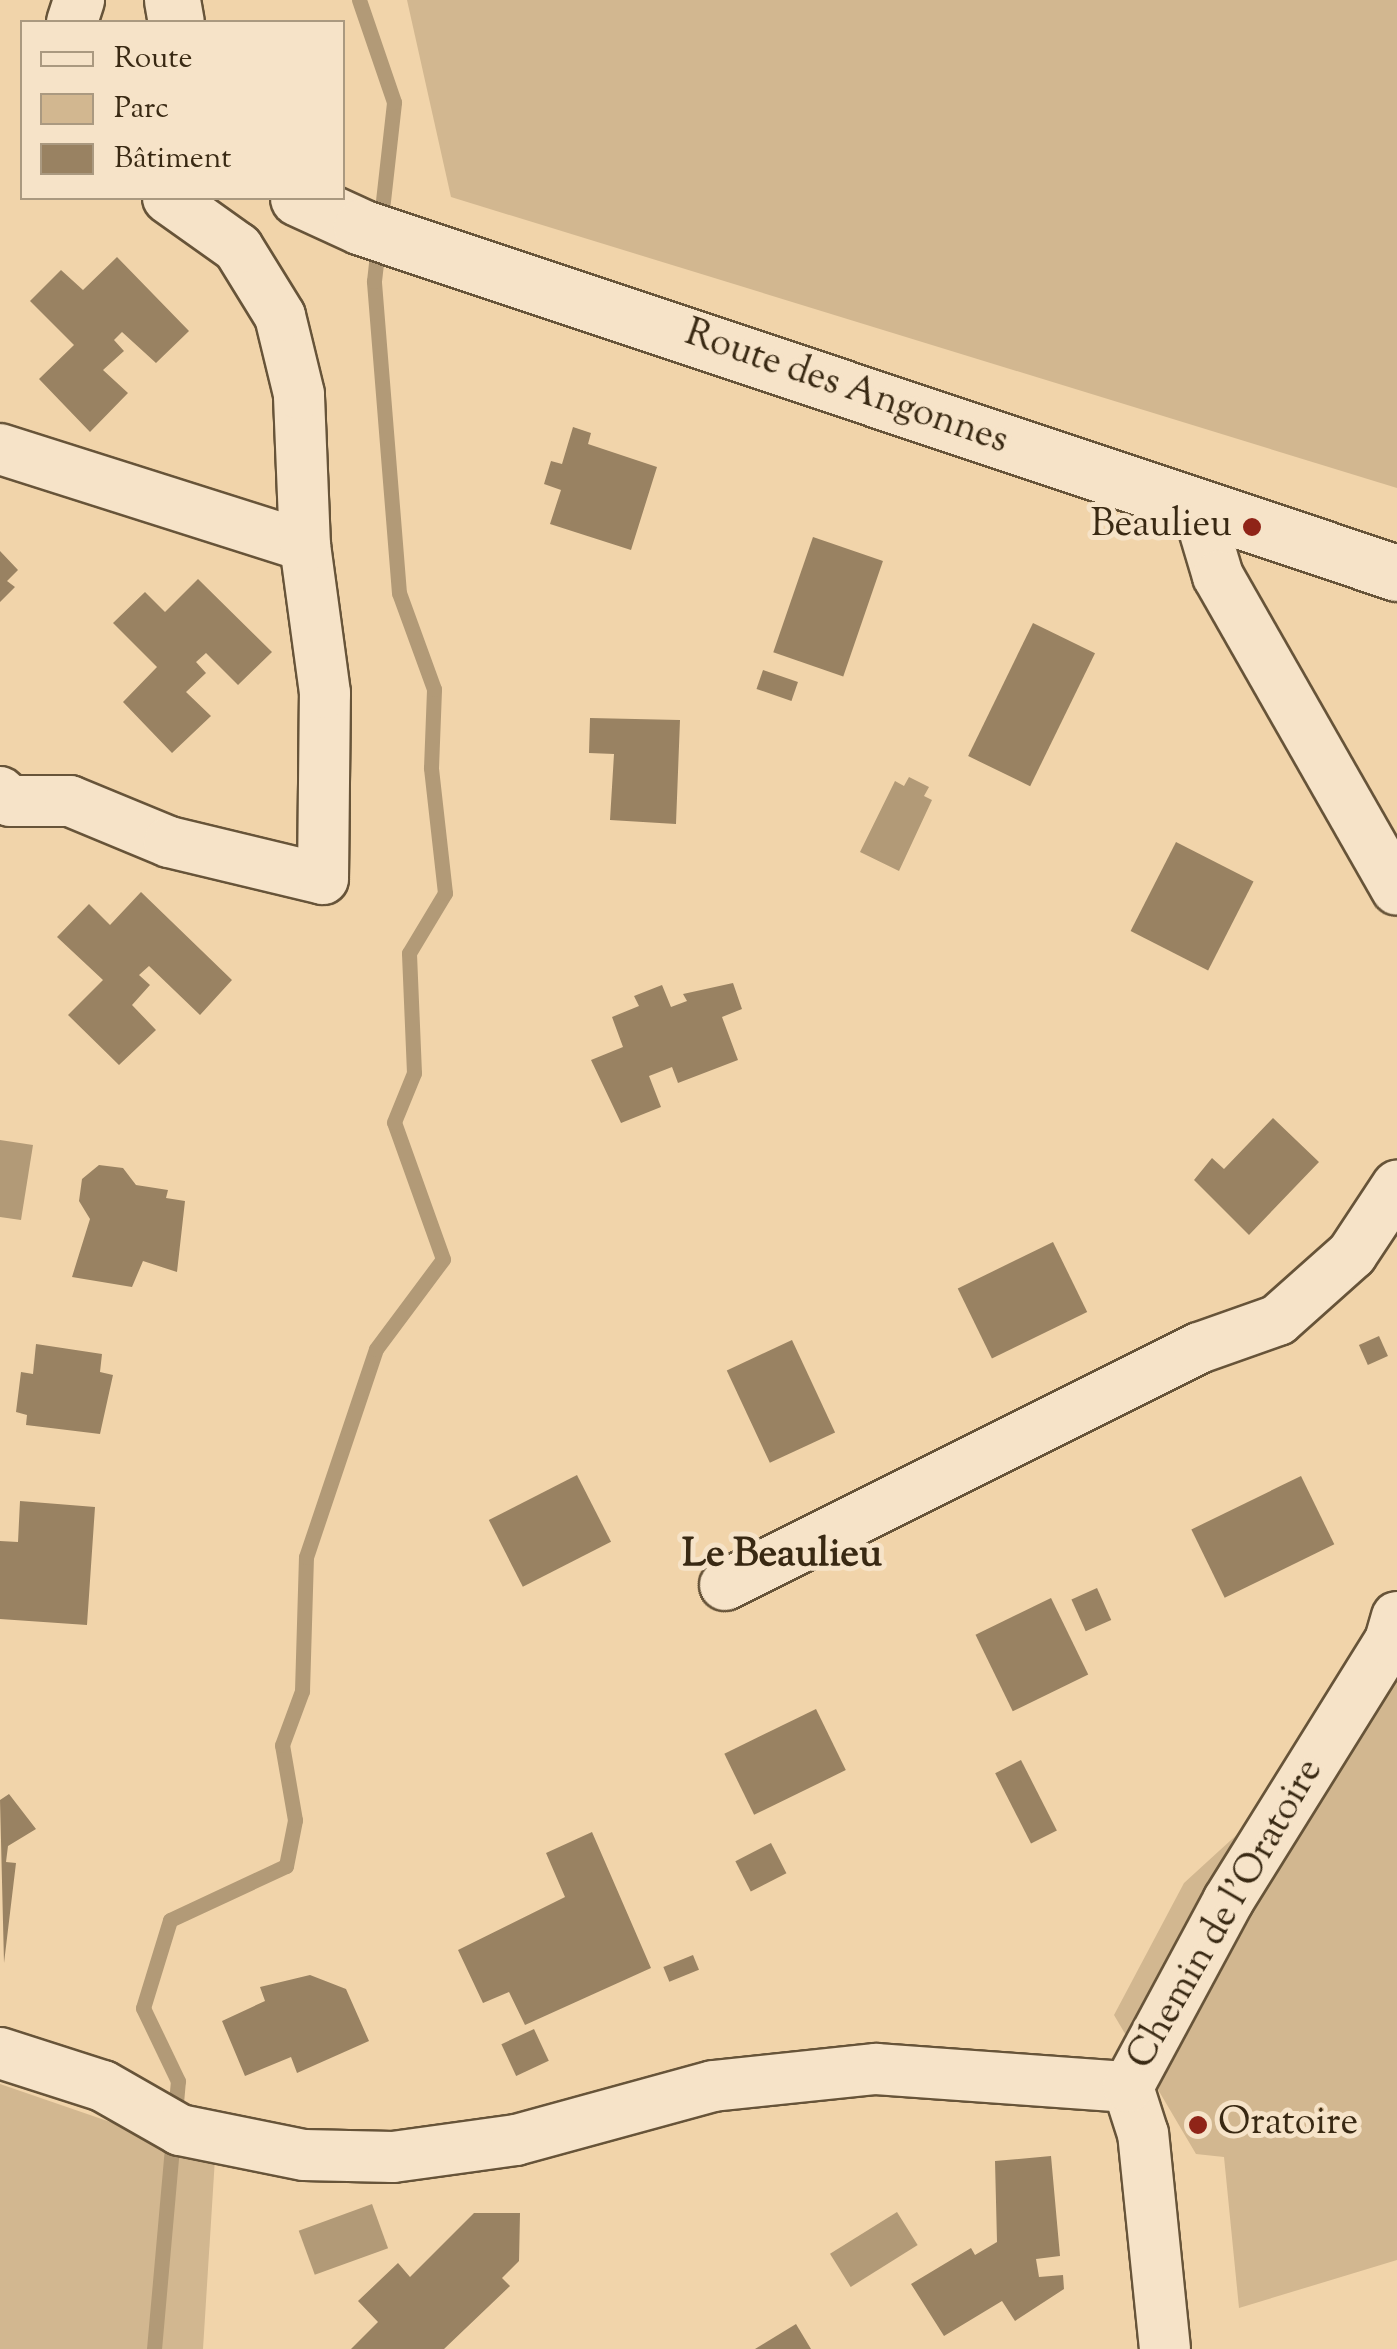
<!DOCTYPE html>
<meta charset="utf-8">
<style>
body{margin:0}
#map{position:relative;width:1397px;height:2349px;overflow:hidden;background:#f1d4aa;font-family:"Sorts Mill Goudy",serif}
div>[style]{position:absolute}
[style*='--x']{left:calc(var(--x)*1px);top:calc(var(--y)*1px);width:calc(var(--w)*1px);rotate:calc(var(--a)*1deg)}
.green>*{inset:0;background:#d2b790}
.water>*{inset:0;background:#b29a77;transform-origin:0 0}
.stream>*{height:15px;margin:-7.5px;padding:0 7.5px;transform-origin:7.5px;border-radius:7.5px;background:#b29a77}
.building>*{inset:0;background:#998262;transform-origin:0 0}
.roads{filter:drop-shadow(2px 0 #675439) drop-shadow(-2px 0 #675439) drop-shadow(0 2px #675439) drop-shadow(0 -2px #675439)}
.street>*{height:50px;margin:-25px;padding:0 25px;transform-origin:25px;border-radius:25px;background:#f6e3c8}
.secondary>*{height:55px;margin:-27.5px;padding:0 27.5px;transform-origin:27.5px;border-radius:27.5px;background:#f6e3c8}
.dots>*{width:28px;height:28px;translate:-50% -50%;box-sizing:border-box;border:5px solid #f6e3c8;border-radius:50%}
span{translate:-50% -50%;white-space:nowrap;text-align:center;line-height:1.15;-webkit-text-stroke:10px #f6e3c8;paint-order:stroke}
.street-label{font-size:38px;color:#392913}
.poi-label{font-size:38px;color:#392913}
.right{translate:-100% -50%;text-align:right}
.left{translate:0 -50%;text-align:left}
.neighbourhood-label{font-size:40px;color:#392913;font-weight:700}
.legend{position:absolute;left:20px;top:20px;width:325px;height:180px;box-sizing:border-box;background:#f6e3c8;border:2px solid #aa9980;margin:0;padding:12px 18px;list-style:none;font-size:30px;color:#392913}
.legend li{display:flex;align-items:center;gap:20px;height:50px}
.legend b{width:50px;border:2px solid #aa9980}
</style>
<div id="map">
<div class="green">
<i style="clip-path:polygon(407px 0,1397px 0,1397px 488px,451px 197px)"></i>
<i style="clip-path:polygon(1397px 1633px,1397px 2260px,1239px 2308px,1224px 2157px,1196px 2154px,1114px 2015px,1184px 1883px,1348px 1733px)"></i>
<i style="clip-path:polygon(0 2084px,215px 2158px,203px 2349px,0 2349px)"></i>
</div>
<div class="water">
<i style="clip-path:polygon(909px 777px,929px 787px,924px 796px,932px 800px,899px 871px,860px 852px,895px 781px,904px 786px)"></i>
<i style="clip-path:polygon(0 1140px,33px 1145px,21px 1220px,0 1217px)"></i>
<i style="left:372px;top:2204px;width:47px;height:78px;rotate:70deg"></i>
<i style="left:897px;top:2212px;width:39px;height:79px;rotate:58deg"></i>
</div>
<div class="stream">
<i style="--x:154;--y:2349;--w:269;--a:-84.9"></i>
<i style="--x:178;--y:2081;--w:81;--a:-115.6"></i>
<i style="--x:143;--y:2008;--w:92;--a:-72.9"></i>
<i style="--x:170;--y:1920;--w:128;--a:-25"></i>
<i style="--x:286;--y:1866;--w:47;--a:-78.9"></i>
<i style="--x:295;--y:1820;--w:76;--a:-99.8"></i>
<i style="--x:282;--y:1745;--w:58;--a:-69.7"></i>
<i style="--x:302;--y:1691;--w:134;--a:-88.3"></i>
<i style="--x:306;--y:1557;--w:219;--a:-71.4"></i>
<i style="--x:376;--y:1349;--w:112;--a:-53.3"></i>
<i style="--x:443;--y:1259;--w:145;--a:-109.7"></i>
<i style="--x:394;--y:1122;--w:53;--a:-67.8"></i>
<i style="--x:414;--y:1073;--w:120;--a:-92.4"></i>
<i style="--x:409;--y:953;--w:70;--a:-59"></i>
<i style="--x:445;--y:893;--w:126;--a:-96.4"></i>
<i style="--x:431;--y:768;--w:79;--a:-87.8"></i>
<i style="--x:434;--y:689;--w:102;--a:-110"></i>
<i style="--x:399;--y:593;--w:313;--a:-94.6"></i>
<i style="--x:374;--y:281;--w:180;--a:-83.6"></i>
<i style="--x:394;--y:102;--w:108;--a:-108.9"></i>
</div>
<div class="building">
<i style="clip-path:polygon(117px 257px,189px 331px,156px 363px,122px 332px,114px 340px,124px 351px,103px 370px,128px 393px,90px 432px,39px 379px,74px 345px,30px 301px,61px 270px,83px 290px)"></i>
<i style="clip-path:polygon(573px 427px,591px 433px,588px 444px,657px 467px,631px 550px,550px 524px,561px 490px,544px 484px,551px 461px,562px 464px)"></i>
<i style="left:813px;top:537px;width:74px;height:122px;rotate:19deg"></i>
<i style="clip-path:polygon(0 551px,18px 570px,7px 581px,15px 587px,0 602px)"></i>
<i style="clip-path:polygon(198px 579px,272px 652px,238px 685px,206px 653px,196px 662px,206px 673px,186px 692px,211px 716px,172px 753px,123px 702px,157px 667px,113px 623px,145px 592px,165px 612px)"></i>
<i style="left:1033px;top:623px;width:69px;height:148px;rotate:26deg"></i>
<i style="left:763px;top:670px;width:37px;height:20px;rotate:19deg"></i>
<i style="clip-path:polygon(590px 718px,680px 720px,676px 824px,610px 820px,614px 754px,589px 753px)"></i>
<i style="left:1176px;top:842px;width:87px;height:100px;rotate:27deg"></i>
<i style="clip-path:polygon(141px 892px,232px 980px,200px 1015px,149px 966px,139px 975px,150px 985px,132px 1005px,156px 1030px,119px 1065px,68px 1015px,103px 980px,57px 937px,89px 904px,110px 925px)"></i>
<i style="clip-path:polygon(733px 983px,742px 1009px,722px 1017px,738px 1060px,678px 1083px,672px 1067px,649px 1076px,661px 1107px,621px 1123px,591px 1060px,623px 1047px,612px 1017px,639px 1006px,634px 996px,662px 985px,671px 1007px,687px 1001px,683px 994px)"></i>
<i style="clip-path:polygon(1273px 1118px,1319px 1162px,1249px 1235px,1194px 1180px,1212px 1158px,1224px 1169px)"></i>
<i style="clip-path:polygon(99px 1165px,123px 1168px,136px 1185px,168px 1190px,166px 1198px,185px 1201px,177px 1272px,143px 1261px,132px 1287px,72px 1277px,90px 1219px,79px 1201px,82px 1179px)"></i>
<i style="left:1053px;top:1242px;width:78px;height:106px;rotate:64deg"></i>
<i style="left:1379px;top:1336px;width:22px;height:22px;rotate:66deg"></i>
<i style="left:792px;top:1340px;width:102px;height:72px;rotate:65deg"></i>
<i style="clip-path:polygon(36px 1344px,102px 1354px,100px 1372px,113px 1375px,100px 1434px,26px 1425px,27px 1415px,16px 1412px,21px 1372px,33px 1374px)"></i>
<i style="left:577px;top:1475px;width:75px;height:99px;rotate:63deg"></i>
<i style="left:1301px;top:1476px;width:76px;height:122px;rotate:64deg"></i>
<i style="clip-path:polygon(20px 1501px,95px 1507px,87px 1625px,0 1619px,0 1541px,18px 1542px)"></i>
<i style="left:1097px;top:1588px;width:35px;height:28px;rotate:66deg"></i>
<i style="left:1051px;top:1598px;width:85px;height:84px;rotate:64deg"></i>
<i style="left:816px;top:1709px;width:68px;height:102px;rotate:64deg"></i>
<i style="left:1021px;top:1760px;width:79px;height:29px;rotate:63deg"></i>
<i style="clip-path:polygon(9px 1794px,36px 1829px,8px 1846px,6px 1862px,16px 1863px,4px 1963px,0 1800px)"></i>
<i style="clip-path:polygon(592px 1832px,651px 1968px,525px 2025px,509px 1992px,483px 2003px,458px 1950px,565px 1897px,546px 1853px)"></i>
<i style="left:771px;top:1843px;width:34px;height:40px;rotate:63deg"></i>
<i style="left:693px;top:1955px;width:16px;height:32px;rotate:68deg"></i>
<i style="clip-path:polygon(310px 1975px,346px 1989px,369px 2041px,297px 2073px,291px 2057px,245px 2076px,222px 2021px,265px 2001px,260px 1987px)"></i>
<i style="left:534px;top:2029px;width:35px;height:36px;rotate:65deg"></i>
<i style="clip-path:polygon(1051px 2156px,1060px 2256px,1036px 2259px,1039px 2277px,1063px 2275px,1064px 2289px,1015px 2321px,1002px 2301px,944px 2336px,911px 2284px,971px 2248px,975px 2255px,997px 2242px,995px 2161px)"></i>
<i style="clip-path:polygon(474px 2213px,520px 2213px,519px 2261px,502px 2278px,510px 2286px,444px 2349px,351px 2349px,378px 2322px,358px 2301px,398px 2263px,410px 2277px)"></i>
<i style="clip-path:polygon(796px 2324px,811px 2349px,755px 2349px)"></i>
</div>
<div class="roads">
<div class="street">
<i style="--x:72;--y:22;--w:23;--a:-72"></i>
<i style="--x:0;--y:449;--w:320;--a:17.6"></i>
<i style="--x:1198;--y:509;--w:70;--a:73.4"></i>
<i style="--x:1218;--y:576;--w:361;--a:60.3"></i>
<i style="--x:0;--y:792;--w:13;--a:42"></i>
<i style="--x:10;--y:801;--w:60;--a:0"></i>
<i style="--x:70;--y:801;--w:107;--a:22.5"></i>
<i style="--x:169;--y:842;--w:158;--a:13.5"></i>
<i style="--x:323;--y:879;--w:186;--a:-89.4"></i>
<i style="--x:325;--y:693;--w:148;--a:-97.7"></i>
<i style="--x:305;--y:546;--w:152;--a:-92.3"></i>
<i style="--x:299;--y:394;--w:80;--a:-103.7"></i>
<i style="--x:280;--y:316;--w:80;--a:-121.7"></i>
<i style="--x:238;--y:248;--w:86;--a:-144.5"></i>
<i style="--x:725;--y:1585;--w:530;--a:-26.57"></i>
<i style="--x:1199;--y:1348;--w:84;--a:-19.5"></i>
<i style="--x:1278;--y:1320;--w:99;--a:-41.7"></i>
<i style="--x:1352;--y:1254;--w:82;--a:-56.5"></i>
<i style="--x:0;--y:2053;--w:108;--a:17.8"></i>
<i style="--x:103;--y:2086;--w:89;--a:29.7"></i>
<i style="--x:180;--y:2130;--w:126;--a:11.4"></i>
<i style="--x:304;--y:2155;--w:89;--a:1.3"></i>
<i style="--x:393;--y:2157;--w:124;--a:-7.9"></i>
<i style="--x:516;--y:2140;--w:204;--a:-15.3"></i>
<i style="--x:713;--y:2086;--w:164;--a:-6"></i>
<i style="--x:876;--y:2069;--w:253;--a:4.1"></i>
<i style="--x:1165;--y:2349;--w:216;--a:-95.8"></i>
<i style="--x:1143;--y:2134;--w:49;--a:-107.7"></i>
<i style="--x:1128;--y:2087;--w:211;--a:-61.7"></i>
<i style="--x:1228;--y:1901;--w:306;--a:-58.1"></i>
<i style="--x:1390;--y:1641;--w:25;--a:-74"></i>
</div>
<div class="secondary">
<i style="--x:172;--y:0;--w:22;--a:80"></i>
<i style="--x:298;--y:198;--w:69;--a:24.7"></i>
<i style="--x:361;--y:227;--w:1092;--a:18.47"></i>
</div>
</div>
<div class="dots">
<i style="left:1252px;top:527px;background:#8f2418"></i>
<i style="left:1198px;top:2125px;background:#8f2418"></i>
</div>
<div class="street-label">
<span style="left:846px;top:389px;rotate:19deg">Route des Angonnes</span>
<span style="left:1227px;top:1915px;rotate:-60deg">Chemin de l'Oratoire</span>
</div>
<div class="poi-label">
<span class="right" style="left:1232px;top:527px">Beaulieu</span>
<span class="left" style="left:1218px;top:2125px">Oratoire</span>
</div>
<div class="neighbourhood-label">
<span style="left:782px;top:1556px">Le Beaulieu</span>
</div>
<ul class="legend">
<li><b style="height:12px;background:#f6e3c8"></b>Route</li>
<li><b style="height:28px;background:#d2b790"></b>Parc</li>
<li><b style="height:28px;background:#998262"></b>Bâtiment</li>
</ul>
</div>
